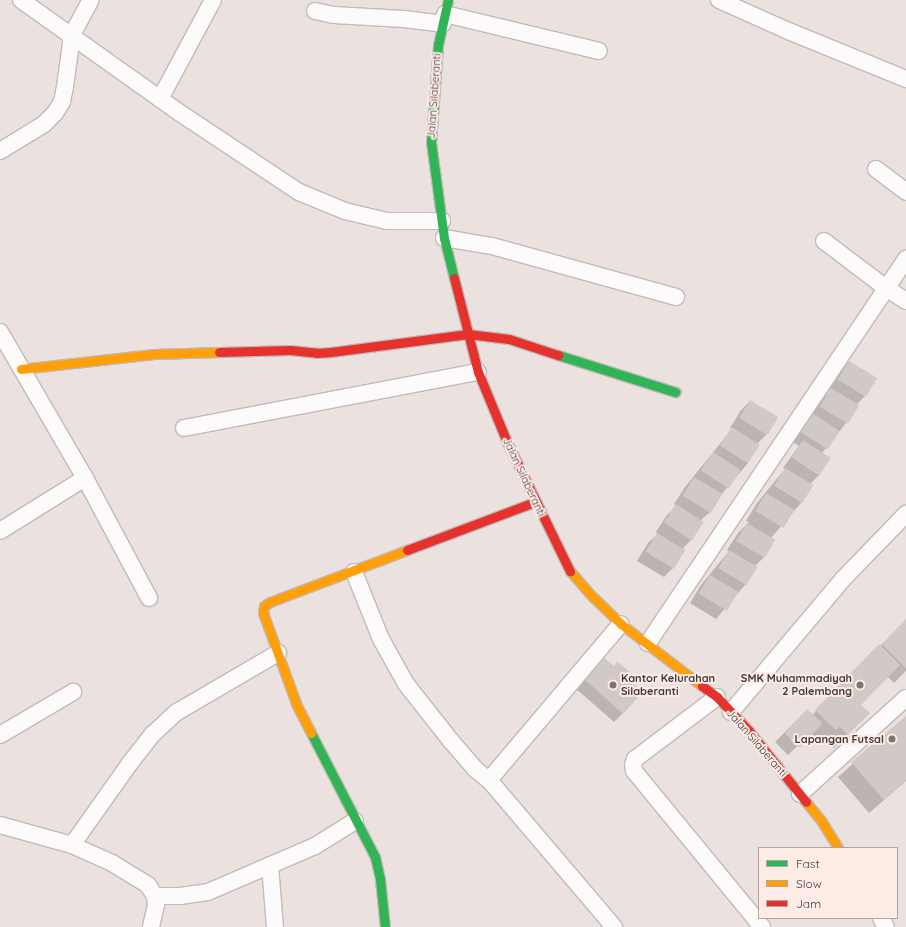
<!DOCTYPE html>
<style>
body{margin:0}
#map{position:relative;width:906px;height:927px;overflow:hidden;background:#ebe1de;font-family:Quicksand,sans-serif}
div>[style]{position:absolute}
[style*='--x']{left:calc(var(--x)*1px);top:calc(var(--y)*1px);width:calc(var(--w)*1px);rotate:calc(var(--a)*1deg)}
.shadow>*{inset:0;background:#0003}
.building>*{inset:0;background:#d1c9c6;transform-origin:0 0}
.roads{filter:drop-shadow(1px 0 #c2bab9) drop-shadow(-1px 0 #c2bab9) drop-shadow(0 1px #c2bab9) drop-shadow(0 -1px #c2bab9)}
.street>*{height:16px;margin:-8px;padding:0 8px;transform-origin:8px;border-radius:8px;background:#fcfafa}
.fast>*{height:9px;margin:-4.5px;padding:0 4.5px;transform-origin:4.5px;border-radius:4.5px;background:#30b455}
.slow>*{height:9px;margin:-4.5px;padding:0 4.5px;transform-origin:4.5px;border-radius:4.5px;background:#ff9f0a}
.jam>*{height:9px;margin:-4.5px;padding:0 4.5px;transform-origin:4.5px;border-radius:4.5px;background:#e5322d}
.dots>*{width:11px;height:11px;translate:-50% -50%;box-sizing:border-box;border:2px solid #fdebe6;border-radius:50%}
span{translate:-50% -50%;white-space:nowrap;text-align:center;line-height:1.15;-webkit-text-stroke:4px #fdebe6;paint-order:stroke}
.street-label{font-size:11px;color:#413a38}
.poi-label{font-size:11px;color:#413a38;font-weight:700}
.left{translate:0 -50%;text-align:left}
.right{translate:-100% -50%;text-align:right}
.legend{position:absolute;left:758px;top:847px;width:140px;height:72px;box-sizing:border-box;background:#fdebe6;border:1px solid #b2a4a0;margin:0;padding:5px 7px;list-style:none;font-size:12px;color:#413a38}
.legend li{display:flex;align-items:center;gap:8px;height:20px}
.legend b{width:20px;border:1px solid #b2a4a0}
</style>
<div id="map">
<div class="shadow">
<i style="clip-path:polygon(849px 362px,865px 396px,856px 405px,846px 423px,822px 453px,830px 458px,819px 475px,810px 484px,801px 503px,771px 538px,774px 540px,763px 558px,754px 567px,745px 585px,716px 619px,690px 603px,701px 585px,729px 551px,727px 550px,738px 533px,749px 522px,746px 521px,757px 503px,785px 469px,783px 468px,799px 446px,791px 441px,822px 399px,831px 390px,829px 389px,840px 371px)"></i>
<i style="clip-path:polygon(750px 401px,766px 435px,757px 444px,748px 463px,720px 496px,710px 512px,700px 521px,691px 540px,682px 549px,684px 550px,673px 568px,664px 577px,637px 561px,648px 543px,658px 534px,656px 532px,667px 515px,676px 506px,674px 504px,685px 487px,732px 429px,730px 428px,741px 410px)"></i>
<i style="clip-path:polygon(906px 620px,906px 671px,894px 683px,887px 676px,859px 705px,868px 713px,834px 748px,825px 740px,822px 744px,811px 733px,788px 755px,775px 742px,807px 710px,812px 715px)"></i>
<i style="clip-path:polygon(593px 666px,625px 677px,623px 713px,614px 722px,574px 687px)"></i>
<i style="clip-path:polygon(906px 717px,906px 781px,869px 813px,838px 777px)"></i>
</div>
<div class="building">
<i style="left:849px;top:361px;width:33px;height:22px;rotate:31deg"></i>
<i style="left:831px;top:388px;width:33px;height:22px;rotate:31deg"></i>
<i style="left:750px;top:400px;width:33px;height:21px;rotate:31deg"></i>
<i style="left:812px;top:413px;width:33px;height:22px;rotate:33deg"></i>
<i style="left:732px;top:427px;width:33px;height:22px;rotate:33deg"></i>
<i style="left:803px;top:440px;width:33px;height:21px;rotate:33deg"></i>
<i style="left:713px;top:452px;width:33px;height:22px;rotate:33deg"></i>
<i style="left:785px;top:468px;width:33px;height:21px;rotate:31deg"></i>
<i style="left:694px;top:477px;width:33px;height:22px;rotate:31deg"></i>
<i style="left:766px;top:493px;width:33px;height:21px;rotate:31deg"></i>
<i style="left:676px;top:504px;width:33px;height:22px;rotate:33deg"></i>
<i style="left:747px;top:523px;width:33px;height:21px;rotate:31deg"></i>
<i style="left:657px;top:533px;width:33px;height:22px;rotate:31deg"></i>
<i style="left:729px;top:550px;width:33px;height:21px;rotate:31deg"></i>
<i style="left:710px;top:575px;width:33px;height:22px;rotate:31deg"></i>
<i style="clip-path:polygon(906px 619px,906px 668px,882px 644px)"></i>
<i style="clip-path:polygon(879px 644px,900px 665px,861px 705px,870px 713px,848px 735px,840px 727px,836px 730px,815px 710px)"></i>
<i style="clip-path:polygon(602px 656px,614px 666px,617px 661px,630px 672px,626px 677px,643px 692px,623px 714px,582px 677px)"></i>
<i style="left:807px;top:709px;width:21px;height:33px;rotate:43deg"></i>
<i style="clip-path:polygon(906px 716px,906px 780px,884px 800px,851px 762px)"></i>
</div>
<div class="roads">
<div class="street">
<i style="--x:21;--y:0;--w:195;--a:35.4"></i>
<i style="--x:180;--y:113;--w:143;--a:33.6"></i>
<i style="--x:299;--y:192;--w:50;--a:22.4"></i>
<i style="--x:345;--y:211;--w:43;--a:13.4"></i>
<i style="--x:387;--y:221;--w:55;--a:0"></i>
<i style="--x:719;--y:0;--w:73;--a:24.1"></i>
<i style="--x:786;--y:30;--w:130;--a:22.2"></i>
<i style="--x:315;--y:11;--w:19;--a:12"></i>
<i style="--x:334;--y:15;--w:70;--a:3.3"></i>
<i style="--x:404;--y:19;--w:39;--a:7"></i>
<i style="--x:445;--y:14;--w:158;--a:13.5"></i>
<i style="--x:160;--y:99;--w:112;--a:-61.8"></i>
<i style="--x:0;--y:151;--w:52;--a:-31.5"></i>
<i style="--x:44;--y:124;--w:16;--a:-45"></i>
<i style="--x:55;--y:113;--w:13;--a:-58"></i>
<i style="--x:62;--y:102;--w:15;--a:-79"></i>
<i style="--x:65;--y:87;--w:52;--a:-82.3"></i>
<i style="--x:72;--y:35;--w:40;--a:-62"></i>
<i style="--x:876;--y:169;--w:38;--a:37"></i>
<i style="--x:444;--y:238;--w:49;--a:9.5"></i>
<i style="--x:492;--y:246;--w:191;--a:15.5"></i>
<i style="--x:824;--y:241;--w:78;--a:37.2"></i>
<i style="--x:886;--y:288;--w:24;--a:33"></i>
<i style="--x:0;--y:332;--w:169;--a:59.8"></i>
<i style="--x:85;--y:478;--w:100;--a:148.1"></i>
<i style="--x:184;--y:428;--w:299;--a:-10.8"></i>
<i style="--x:85;--y:478;--w:136;--a:61.9"></i>
<i style="--x:354;--y:572;--w:72;--a:68.1"></i>
<i style="--x:381;--y:639;--w:51;--a:60.9"></i>
<i style="--x:406;--y:684;--w:73;--a:51.7"></i>
<i style="--x:451;--y:741;--w:38;--a:49"></i>
<i style="--x:476;--y:770;--w:16;--a:38"></i>
<i style="--x:489;--y:780;--w:193;--a:49.6"></i>
<i style="--x:648;--y:643;--w:463;--a:-56.1"></i>
<i style="--x:717;--y:697;--w:103;--a:142.9"></i>
<i style="--x:635;--y:759;--w:6;--a:108"></i>
<i style="--x:633;--y:765;--w:6;--a:81"></i>
<i style="--x:634;--y:771;--w:202;--a:50.6"></i>
<i style="--x:731;--y:712;--w:174;--a:-49.9"></i>
<i style="--x:843;--y:579;--w:91;--a:-45.9"></i>
<i style="--x:0;--y:735;--w:85;--a:-30.5"></i>
<i style="--x:489;--y:780;--w:204;--a:-49.8"></i>
<i style="--x:800;--y:794;--w:143;--a:-42.2"></i>
<i style="--x:0;--y:825;--w:75;--a:15.5"></i>
<i style="--x:72;--y:845;--w:44;--a:24.2"></i>
<i style="--x:112;--y:863;--w:42;--a:31.4"></i>
<i style="--x:148;--y:885;--w:13;--a:58"></i>
<i style="--x:155;--y:896;--w:9;--a:84"></i>
<i style="--x:156;--y:905;--w:23;--a:103"></i>
<i style="--x:72;--y:845;--w:100;--a:-54.7"></i>
<i style="--x:130;--y:763;--w:37;--a:-52"></i>
<i style="--x:153;--y:734;--w:33;--a:-43"></i>
<i style="--x:177;--y:712;--w:117;--a:-30.3"></i>
<i style="--x:270;--y:865;--w:62;--a:85.4"></i>
<i style="--x:155;--y:896;--w:25;--a:0"></i>
<i style="--x:180;--y:896;--w:28;--a:-8"></i>
<i style="--x:208;--y:892;--w:116;--a:-23.3"></i>
<i style="--x:315;--y:846;--w:47;--a:-32"></i>
<i style="--x:881;--y:918;--w:10;--a:61"></i>
</div>
<div class="fast">
<i style="--x:448;--y:0;--w:46;--a:102.5"></i>
<i style="--x:438;--y:45;--w:97;--a:94.1"></i>
<i style="--x:431;--y:142;--w:97;--a:82.3"></i>
<i style="--x:444;--y:238;--w:41;--a:76"></i>
<i style="--x:558;--y:355;--w:123;--a:17.5"></i>
<i style="--x:311;--y:733;--w:140;--a:62.7"></i>
<i style="--x:375;--y:857;--w:23;--a:77"></i>
<i style="--x:380;--y:879;--w:48;--a:84.1"></i>
</div>
<div class="slow">
<i style="--x:21;--y:369;--w:134;--a:-6.4"></i>
<i style="--x:154;--y:354;--w:65;--a:-1.8"></i>
<i style="--x:570;--y:571;--w:35;--a:49"></i>
<i style="--x:593;--y:597;--w:39;--a:44"></i>
<i style="--x:621;--y:624;--w:102;--a:37.4"></i>
<i style="--x:311;--y:733;--w:34;--a:-117"></i>
<i style="--x:296;--y:703;--w:96;--a:-110.1"></i>
<i style="--x:263;--y:613;--w:7;--a:-82"></i>
<i style="--x:264;--y:606;--w:7;--a:-34"></i>
<i style="--x:270;--y:602;--w:147;--a:-20.8"></i>
<i style="--x:806;--y:802;--w:26;--a:51"></i>
<i style="--x:822;--y:822;--w:31;--a:58"></i>
</div>
<div class="jam">
<i style="--x:454;--y:278;--w:97;--a:75.7"></i>
<i style="--x:478;--y:372;--w:76;--a:67.5"></i>
<i style="--x:507;--y:442;--w:144;--a:64"></i>
<i style="--x:219;--y:352;--w:71;--a:-1.6"></i>
<i style="--x:290;--y:350;--w:27;--a:6"></i>
<i style="--x:317;--y:353;--w:14;--a:-4"></i>
<i style="--x:331;--y:352;--w:138;--a:-7.5"></i>
<i style="--x:468;--y:334;--w:41;--a:7"></i>
<i style="--x:509;--y:339;--w:52;--a:18.1"></i>
<i style="--x:407;--y:550;--w:137;--a:-20.6"></i>
<i style="--x:702;--y:686;--w:19;--a:36"></i>
<i style="--x:717;--y:697;--w:47;--a:46.7"></i>
<i style="--x:749;--y:731;--w:91;--a:51.2"></i>
</div>
</div>
<div class="dots">
<i style="left:613px;top:685px;background:#7c7472"></i>
<i style="left:860px;top:685px;background:#7c7472"></i>
<i style="left:892px;top:739px;background:#7c7472"></i>
</div>
<div class="street-label">
<span style="left:434px;top:96px;rotate:-86deg">Jalan Silaberanti</span>
<span style="left:524px;top:477px;rotate:65deg">Jalan Silaberanti</span>
<span style="left:757px;top:743px;rotate:49deg">Jalan Silaberanti</span>
</div>
<div class="poi-label">
<span class="left" style="left:621px;top:685px">Kantor Kelurahan<br>Silaberanti</span>
<span class="right" style="left:852px;top:685px">SMK Muhammadiyah<br>2 Palembang</span>
<span class="right" style="left:884px;top:739px">Lapangan Futsal</span>
</div>
<ul class="legend">
<li><b style="height:5px;background:#30b455"></b>Fast</li>
<li><b style="height:5px;background:#ff9f0a"></b>Slow</li>
<li><b style="height:5px;background:#e5322d"></b>Jam</li>
</ul>
</div>
